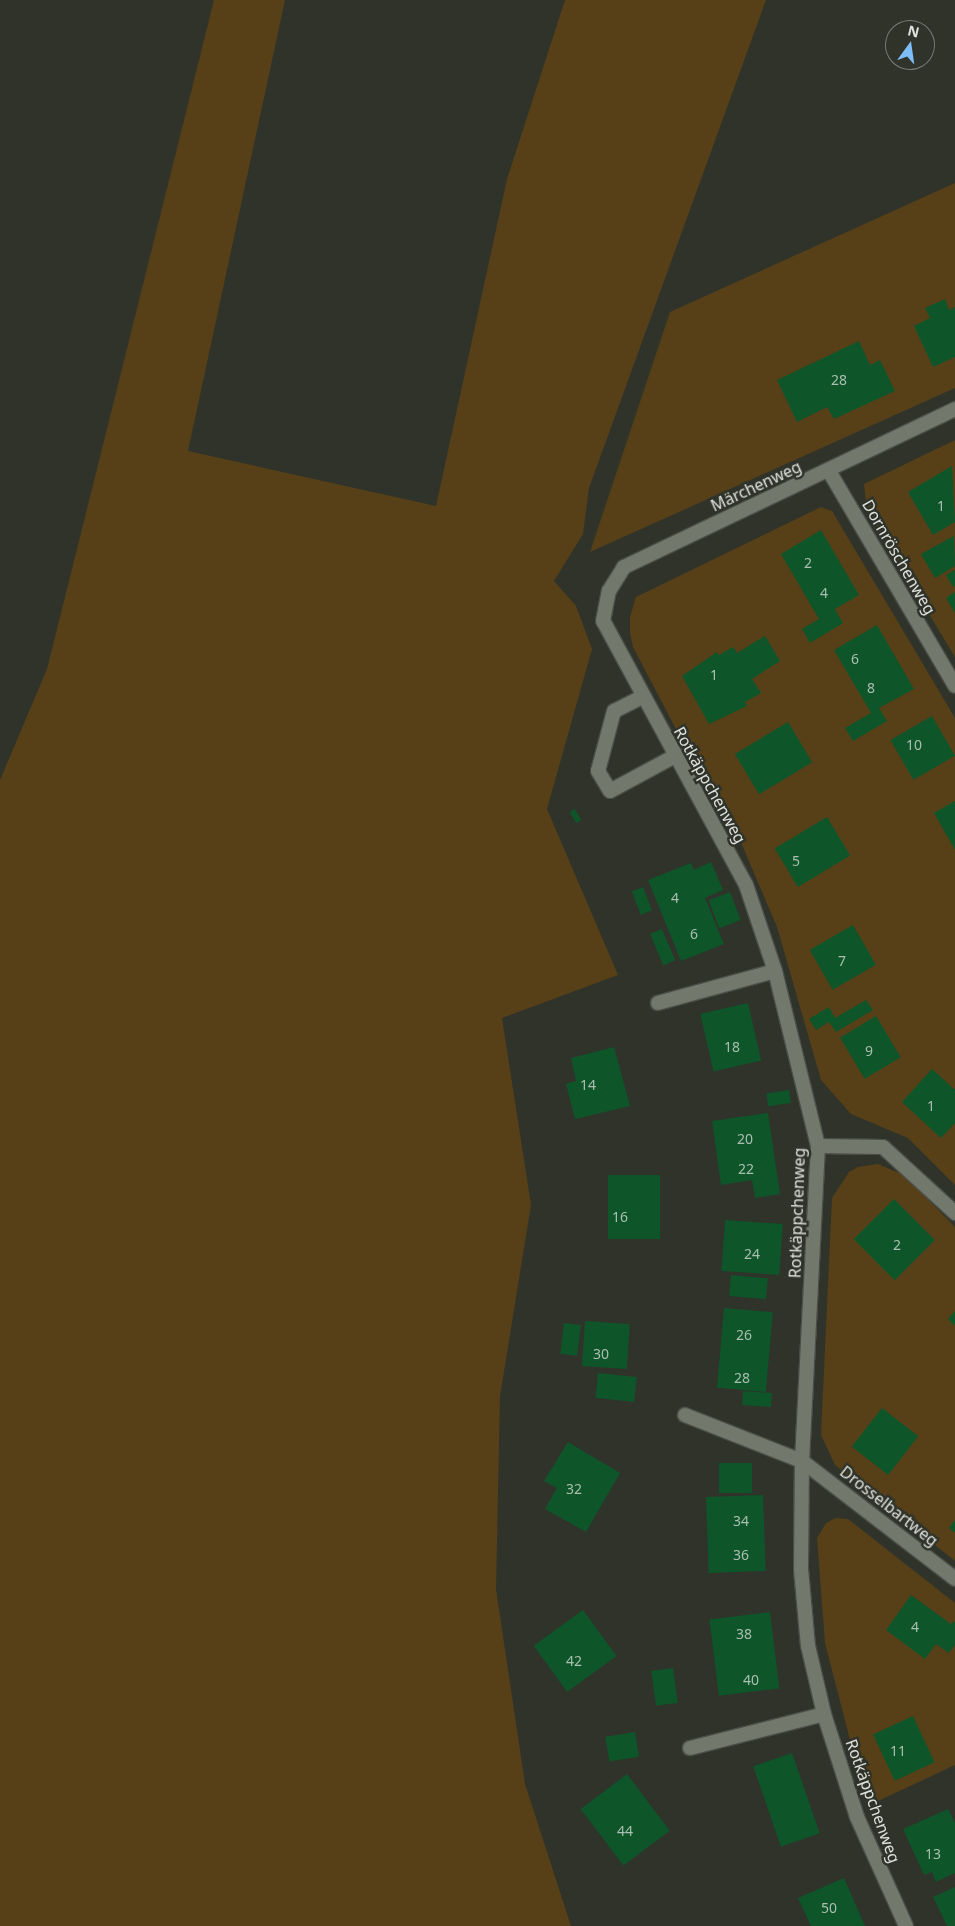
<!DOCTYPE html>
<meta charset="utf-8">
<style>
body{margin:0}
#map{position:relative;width:955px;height:1926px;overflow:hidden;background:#2f332a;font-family:"Noto Sans",sans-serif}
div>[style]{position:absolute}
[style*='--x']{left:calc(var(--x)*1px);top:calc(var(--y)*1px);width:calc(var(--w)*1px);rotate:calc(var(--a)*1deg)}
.green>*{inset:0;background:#574018}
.building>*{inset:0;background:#0e552a;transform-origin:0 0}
.roads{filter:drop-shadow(1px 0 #4b4f47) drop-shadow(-1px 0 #4b4f47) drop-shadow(0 1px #4b4f47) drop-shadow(0 -1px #4b4f47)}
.service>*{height:14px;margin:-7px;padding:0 7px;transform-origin:7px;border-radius:7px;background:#73786d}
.minor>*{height:14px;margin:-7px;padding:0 7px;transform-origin:7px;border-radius:7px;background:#73786d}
span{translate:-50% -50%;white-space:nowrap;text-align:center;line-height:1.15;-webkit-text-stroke:5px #2f332a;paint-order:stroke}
.number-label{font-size:14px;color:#abbfb0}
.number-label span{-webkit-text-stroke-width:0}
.street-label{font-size:16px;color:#dfe2dc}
.north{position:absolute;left:885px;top:20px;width:50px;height:50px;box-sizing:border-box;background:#2f332a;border:1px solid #757971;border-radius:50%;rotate:14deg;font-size:14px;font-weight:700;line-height:20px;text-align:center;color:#dfe2dc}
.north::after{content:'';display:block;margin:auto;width:18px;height:22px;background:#7ebdf9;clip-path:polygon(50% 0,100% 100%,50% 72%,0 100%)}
</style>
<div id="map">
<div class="green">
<i style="clip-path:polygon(214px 0,285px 0,188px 451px,436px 506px,507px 179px,565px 0,766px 0,589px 488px,583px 534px,554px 581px,576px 606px,592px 649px,547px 809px,618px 975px,502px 1018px,531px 1205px,500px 1396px,496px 1589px,525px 1784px,571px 1926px,0 1926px,0 780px,47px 669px)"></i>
<i style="clip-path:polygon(955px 183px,955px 388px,590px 552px,670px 312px)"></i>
<i style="clip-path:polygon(955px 440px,955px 657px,867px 511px,864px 484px)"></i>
<i style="clip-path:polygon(821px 507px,832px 511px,955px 718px,955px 1185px,908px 1138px,851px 1114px,821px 1080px,777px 927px,740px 840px,688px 752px,633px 647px,630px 633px,630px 617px,636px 597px)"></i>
<i style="clip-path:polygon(878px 1164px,904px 1175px,955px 1227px,955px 1561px,835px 1465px,821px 1435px,832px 1198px,849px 1172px,858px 1167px)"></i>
<i style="clip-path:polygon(836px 1518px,848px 1519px,955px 1603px,955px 1765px,876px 1802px,865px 1798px,825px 1643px,817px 1538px,826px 1523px)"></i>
</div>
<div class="building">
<i style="clip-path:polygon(945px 299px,949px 310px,955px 307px,955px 357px,933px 367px,914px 326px,930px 318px,925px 308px)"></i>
<i style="clip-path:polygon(859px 341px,870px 365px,880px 360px,895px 391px,834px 419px,827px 407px,797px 422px,777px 380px)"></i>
<i style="clip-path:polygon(952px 466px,955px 522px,933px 535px,908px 492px)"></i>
<i style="clip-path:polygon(821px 530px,859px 595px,835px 609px,843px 623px,810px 643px,802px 629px,819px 619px,781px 554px)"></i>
<i style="clip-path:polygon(954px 536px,955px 566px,935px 578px,921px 554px)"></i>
<i style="clip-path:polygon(955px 570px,955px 586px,953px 587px,946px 575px)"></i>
<i style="clip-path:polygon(955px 592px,955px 613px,946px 598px)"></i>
<i style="clip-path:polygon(877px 625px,914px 689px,879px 708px,887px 721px,853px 741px,845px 728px,871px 713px,834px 650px)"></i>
<i style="clip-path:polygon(765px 636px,780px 661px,752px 679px,761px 693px,745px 702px,747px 706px,709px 724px,682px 676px,717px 652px,719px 655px,733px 647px,737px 653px)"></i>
<i style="left:932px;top:716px;width:46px;height:48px;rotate:60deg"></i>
<i style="left:788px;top:722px;width:47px;height:62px;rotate:59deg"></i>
<i style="clip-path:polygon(955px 801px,955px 850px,934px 813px)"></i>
<i style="left:575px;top:809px;width:13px;height:6px;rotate:61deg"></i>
<i style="left:827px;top:817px;width:45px;height:61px;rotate:59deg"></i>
<i style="clip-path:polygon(711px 862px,723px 890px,705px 898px,724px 944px,681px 961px,648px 880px,691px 863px,694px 870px)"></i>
<i style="left:643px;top:887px;width:25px;height:12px;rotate:69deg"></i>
<i style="left:730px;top:892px;width:30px;height:23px;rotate:69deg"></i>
<i style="left:853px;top:925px;width:46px;height:50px;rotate:60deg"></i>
<i style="left:662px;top:929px;width:34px;height:13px;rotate:67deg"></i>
<i style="clip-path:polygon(866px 1000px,873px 1010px,836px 1032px,829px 1022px,816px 1030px,809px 1019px,829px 1007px,835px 1018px)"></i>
<i style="left:748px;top:1003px;width:59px;height:49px;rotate:77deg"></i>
<i style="left:876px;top:1016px;width:48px;height:42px;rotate:59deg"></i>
<i style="clip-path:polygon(614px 1047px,630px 1106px,575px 1119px,566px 1084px,576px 1081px,571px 1058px)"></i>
<i style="clip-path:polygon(932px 1069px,955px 1090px,955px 1123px,941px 1138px,902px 1102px)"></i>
<i style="left:789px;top:1090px;width:13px;height:23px;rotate:81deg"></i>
<i style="clip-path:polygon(768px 1113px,780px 1194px,755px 1198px,752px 1180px,721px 1185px,712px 1121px)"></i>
<i style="left:608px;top:1175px;width:52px;height:64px"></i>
<i style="left:894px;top:1199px;width:58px;height:57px;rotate:45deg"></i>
<i style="left:725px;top:1220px;width:58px;height:51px;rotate:4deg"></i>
<i style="left:731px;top:1275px;width:37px;height:21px;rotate:5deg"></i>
<i style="left:724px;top:1308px;width:49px;height:80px;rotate:5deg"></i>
<i style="clip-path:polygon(955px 1311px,955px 1326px,948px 1319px)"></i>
<i style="left:585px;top:1321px;width:45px;height:45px;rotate:4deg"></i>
<i style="left:564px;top:1323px;width:17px;height:31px;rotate:7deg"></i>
<i style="left:598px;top:1373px;width:39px;height:25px;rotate:6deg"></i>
<i style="left:743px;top:1391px;width:29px;height:14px;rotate:4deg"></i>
<i style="left:882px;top:1408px;width:46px;height:49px;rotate:38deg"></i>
<i style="clip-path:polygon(568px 1442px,620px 1473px,586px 1532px,545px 1509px,557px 1488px,544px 1481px)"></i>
<i style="left:752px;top:1463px;width:30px;height:33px;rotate:90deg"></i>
<i style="left:763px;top:1495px;width:76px;height:57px;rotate:88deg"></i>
<i style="clip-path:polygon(955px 1520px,955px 1533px,949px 1528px)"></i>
<i style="clip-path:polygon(911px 1595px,951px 1624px,955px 1621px,955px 1645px,949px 1653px,936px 1644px,925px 1659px,886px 1630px)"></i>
<i style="left:583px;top:1610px;width:57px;height:61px;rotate:54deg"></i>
<i style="left:770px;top:1612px;width:77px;height:61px;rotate:83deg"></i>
<i style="left:673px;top:1668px;width:35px;height:22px;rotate:82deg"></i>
<i style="left:913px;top:1716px;width:51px;height:44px;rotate:65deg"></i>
<i style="left:635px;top:1732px;width:25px;height:30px;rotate:81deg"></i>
<i style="left:792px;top:1753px;width:85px;height:41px;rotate:71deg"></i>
<i style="left:627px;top:1774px;width:71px;height:58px;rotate:53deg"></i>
<i style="clip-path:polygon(948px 1809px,955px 1823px,955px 1873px,936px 1882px,932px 1872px,924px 1875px,903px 1829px)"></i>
<i style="clip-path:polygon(844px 1878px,865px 1926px,811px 1926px,798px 1898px)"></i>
<i style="clip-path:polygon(955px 1887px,955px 1926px,947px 1926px,933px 1897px)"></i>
</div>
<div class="roads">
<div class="service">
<i style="--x:642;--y:697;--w:31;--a:153"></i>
<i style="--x:614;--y:711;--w:62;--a:104.9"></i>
<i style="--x:598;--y:771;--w:23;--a:59"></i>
<i style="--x:610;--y:791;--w:74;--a:-28.3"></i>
</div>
<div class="minor">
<i style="--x:829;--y:471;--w:249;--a:59.6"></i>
<i style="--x:658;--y:1003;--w:121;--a:-15.3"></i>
<i style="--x:818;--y:1146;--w:65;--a:0.9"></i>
<i style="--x:883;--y:1147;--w:98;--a:42.5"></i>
<i style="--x:685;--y:1415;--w:126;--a:21.5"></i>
<i style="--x:802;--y:1461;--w:193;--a:37.6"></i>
<i style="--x:690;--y:1748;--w:138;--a:-14.2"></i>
<i style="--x:906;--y:1926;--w:120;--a:-114.2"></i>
<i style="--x:857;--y:1817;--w:108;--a:-107.8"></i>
<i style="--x:824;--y:1714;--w:70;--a:-103.2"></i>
<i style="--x:808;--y:1646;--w:77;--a:-95.2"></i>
<i style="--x:801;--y:1569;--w:108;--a:-89.5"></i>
<i style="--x:802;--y:1461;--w:315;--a:-87.1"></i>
<i style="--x:818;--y:1146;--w:180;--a:-103.8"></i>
<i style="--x:775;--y:971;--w:91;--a:-108.6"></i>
<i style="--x:746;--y:885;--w:300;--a:-118.4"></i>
<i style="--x:603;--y:621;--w:31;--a:-79"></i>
<i style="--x:609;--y:591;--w:28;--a:-58"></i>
<i style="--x:624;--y:567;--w:367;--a:-25.5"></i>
</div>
</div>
<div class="number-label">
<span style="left:839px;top:380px">28</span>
<span style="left:941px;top:506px">1</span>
<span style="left:808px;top:563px">2</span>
<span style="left:824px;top:593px">4</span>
<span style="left:855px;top:659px">6</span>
<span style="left:714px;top:675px">1</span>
<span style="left:871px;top:688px">8</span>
<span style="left:914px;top:745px">10</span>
<span style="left:796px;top:861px">5</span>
<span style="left:675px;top:898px">4</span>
<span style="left:694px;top:934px">6</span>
<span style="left:842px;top:961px">7</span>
<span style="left:732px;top:1047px">18</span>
<span style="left:869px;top:1051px">9</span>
<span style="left:588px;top:1085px">14</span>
<span style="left:931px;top:1106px">1</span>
<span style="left:745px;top:1139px">20</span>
<span style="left:746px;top:1169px">22</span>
<span style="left:620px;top:1217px">16</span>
<span style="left:897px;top:1245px">2</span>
<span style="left:752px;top:1254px">24</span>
<span style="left:744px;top:1335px">26</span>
<span style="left:601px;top:1354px">30</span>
<span style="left:742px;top:1378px">28</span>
<span style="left:574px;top:1489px">32</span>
<span style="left:741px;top:1521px">34</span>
<span style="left:741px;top:1555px">36</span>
<span style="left:915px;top:1627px">4</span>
<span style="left:744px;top:1634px">38</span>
<span style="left:574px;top:1661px">42</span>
<span style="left:751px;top:1680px">40</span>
<span style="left:898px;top:1751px">11</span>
<span style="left:625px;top:1831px">44</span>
<span style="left:933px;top:1854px">13</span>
<span style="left:829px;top:1908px">50</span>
</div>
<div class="street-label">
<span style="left:756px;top:486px;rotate:-25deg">Märchenweg</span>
<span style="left:899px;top:557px;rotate:60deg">Dornröschenweg</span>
<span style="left:710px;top:785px;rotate:61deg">Rotkäppchenweg</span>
<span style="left:797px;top:1213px;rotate:-88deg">Rotkäppchenweg</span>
<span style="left:889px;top:1506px;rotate:38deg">Drosselbartweg</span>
<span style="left:873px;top:1801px;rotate:70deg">Rotkäppchenweg</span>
</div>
<div class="north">N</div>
</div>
